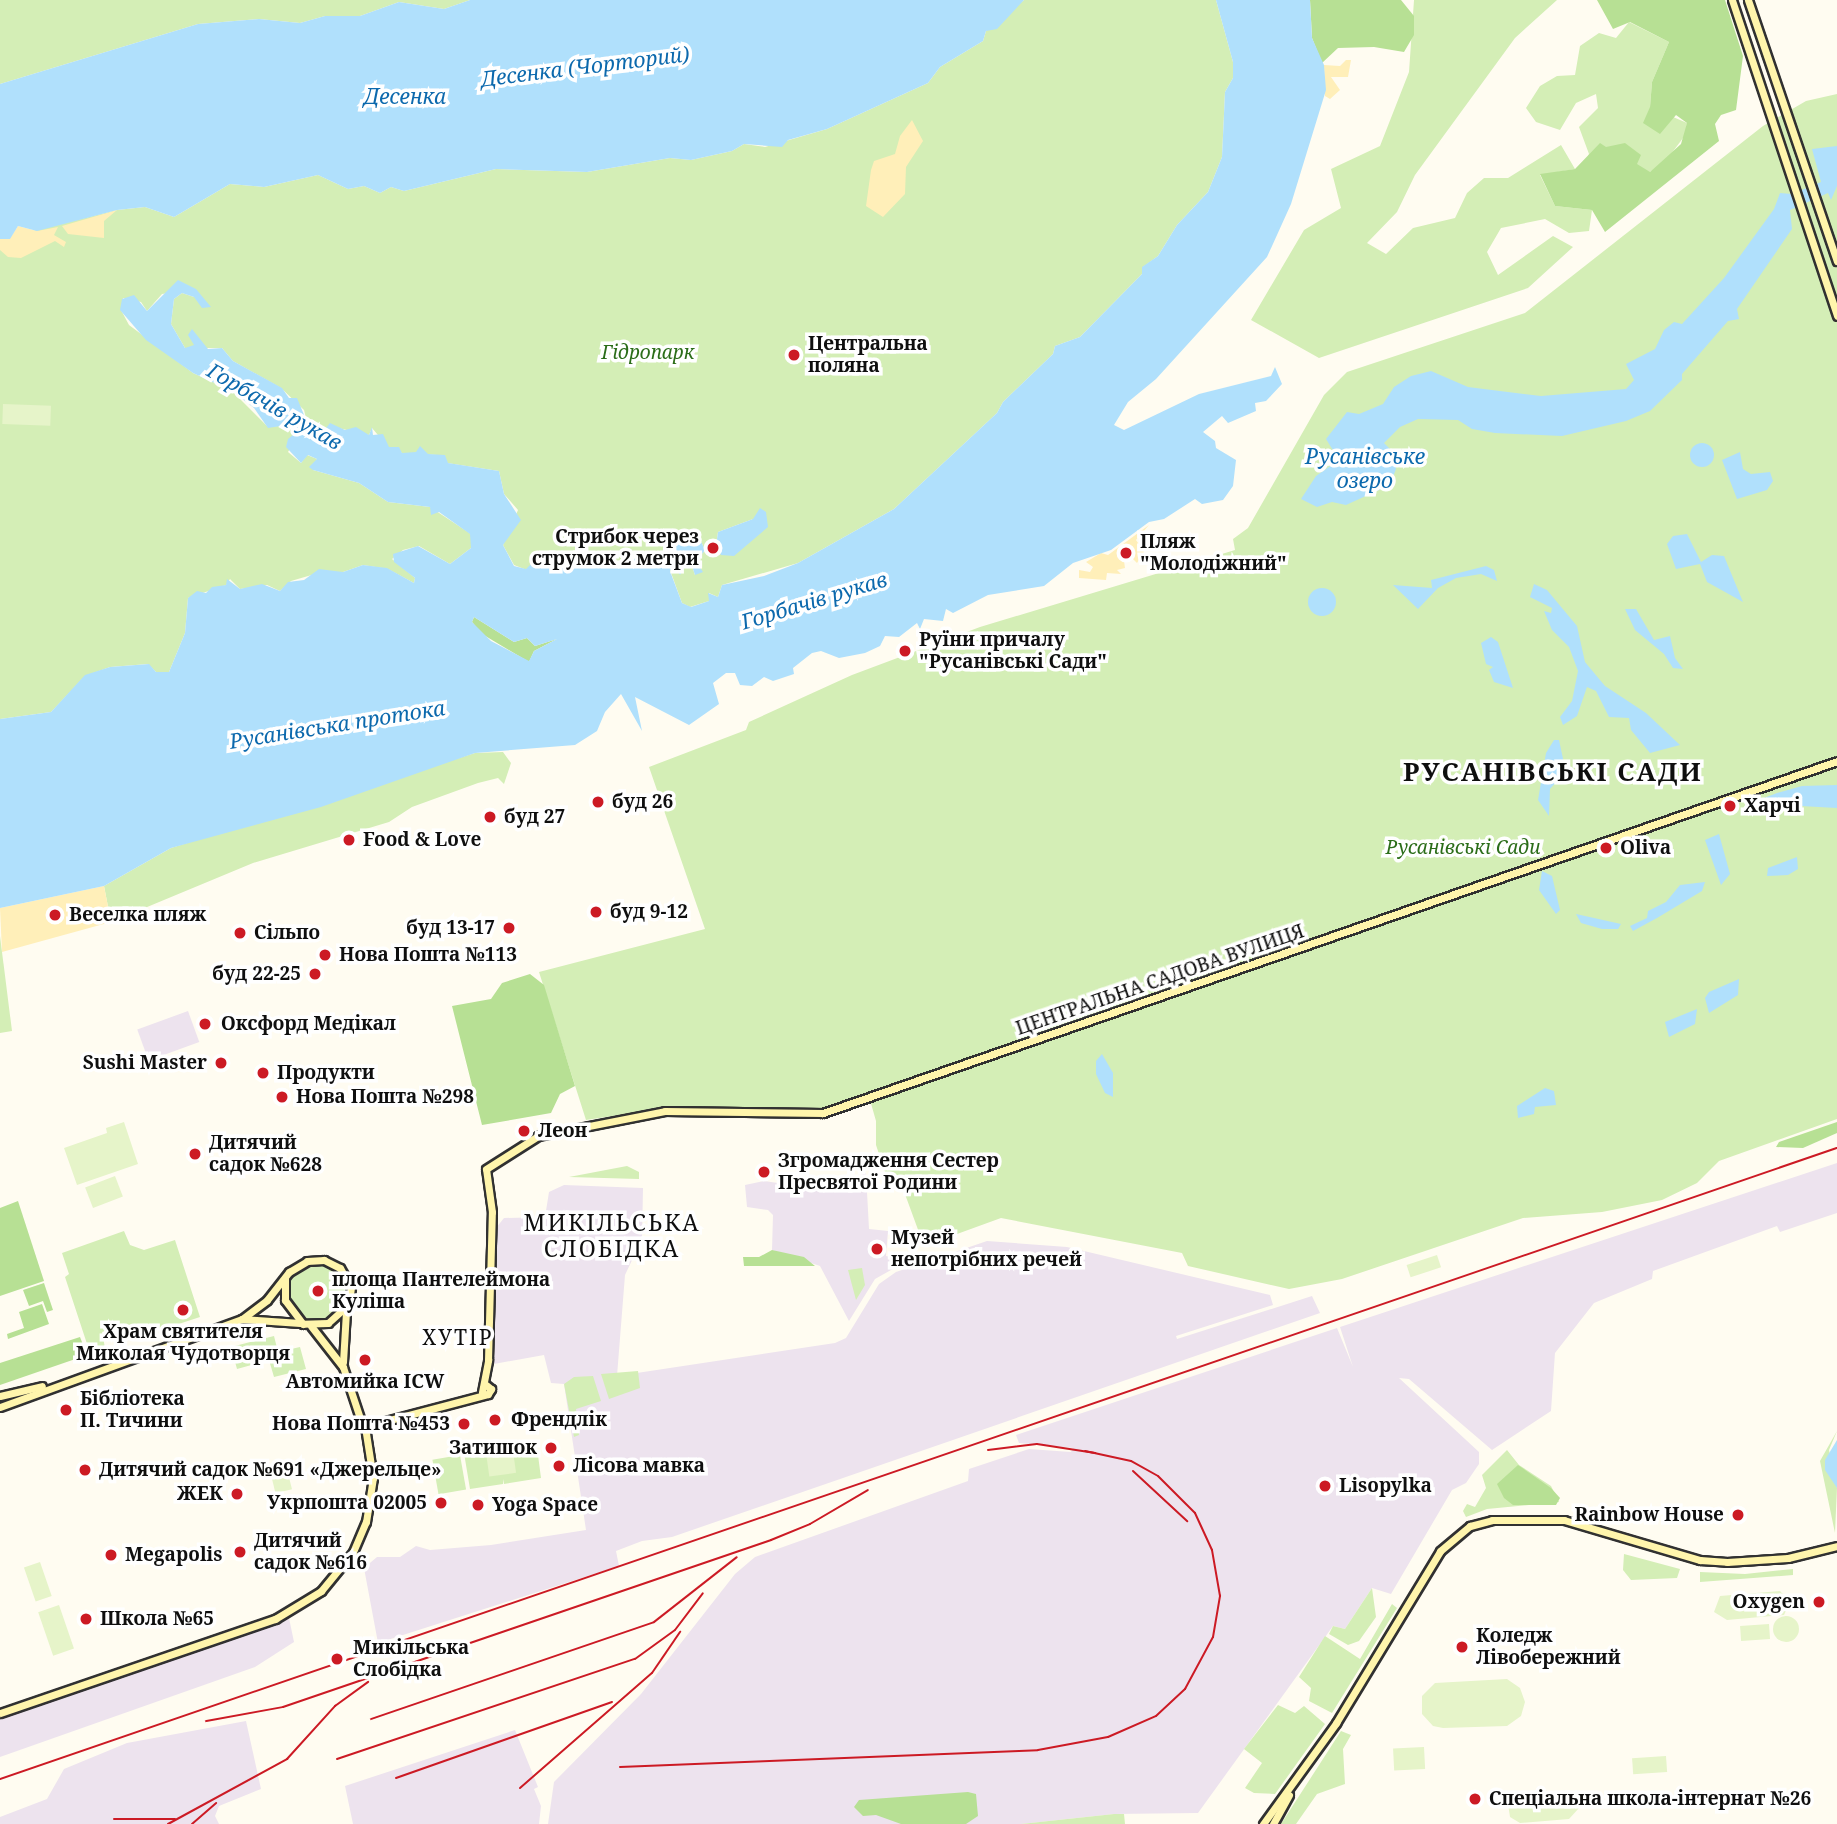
<!DOCTYPE html>
<meta charset="utf-8">
<style>
body{margin:0}
#map{position:relative;width:1837px;height:1824px;overflow:hidden;background:#fffcf1;font-family:"Noto Serif",serif}
div>[style]{position:absolute}
[style*='--x']{left:calc(var(--x)*1px);top:calc(var(--y)*1px);width:calc(var(--w)*1px);rotate:calc(var(--a)*1deg)}
.industrial>*{inset:0;background:#ede3ee;transform-origin:0 0}
.green>*{inset:0;background:#d4eeb6;transform-origin:0 0}
.round{border-radius:50%}
.forest>*{inset:0;background:#b7e094}
.sand>*{inset:0;background:#ffefb9}
.pitch>*{inset:0;background:#e6f4c9;transform-origin:0 0}
.water>*{inset:0;background:#b0e0fc}
.roads{filter:drop-shadow(2px 0 #313131) drop-shadow(-2px 0 #313131) drop-shadow(0 2px #313131) drop-shadow(0 -2px #313131)}
.secondary>*{height:7px;margin:-3.5px;padding:0 3.5px;transform-origin:3.5px;border-radius:3.5px;background:#fff5ac}
.rail>*{height:2px;margin:-1px;padding:0 1px;transform-origin:1px;border-radius:1px;background:#cc1a24}
.dots>*{width:19px;height:19px;translate:-50% -50%;box-sizing:border-box;border:4px solid #fff;border-radius:50%}
span{translate:-50% -50%;white-space:nowrap;text-align:center;line-height:1.15;-webkit-text-stroke:7px #fff;paint-order:stroke}
.poi-label{font-size:19px;color:#0f0f0f;font-weight:700}
.left{translate:0 -50%;text-align:left}
.right{translate:-100% -50%;text-align:right}
.park-label{font-size:19px;color:#2b6d19;font-style:italic}
.street-label{font-size:19px;color:#0f0f0f}
.water-label{font-size:21px;color:#0c69ad;font-style:italic}
.neighbourhood-label{font-size:21px;color:#0f0f0f;letter-spacing:2px}
.quarter-label{font-size:23px;color:#0f0f0f;letter-spacing:2px}
.district-label{font-size:26px;color:#0f0f0f;font-weight:700;letter-spacing:2px}
</style>
<div id="map">
<div class="industrial">
<i style="left:188px;top:1011px;width:33px;height:54px;rotate:70deg"></i>
<i style="clip-path:polygon(1837px 1163px,1837px 1213px,1780px 1232px,1777px 1226px,1653px 1271px,1652px 1279px,1594px 1303px,1555px 1353px,1551px 1411px,1492px 1450px,1409px 1379px,1399px 1378px,1479px 1452px,1479px 1464px,1466px 1483px,1452px 1490px,1391px 1594px,1372px 1588px,1345px 1629px,1333px 1626px,1198px 1813px,1114px 1814px,1021px 1824px,548px 1824px,554px 1782px,641px 1694px,735px 1574px,755px 1557px,968px 1481px,969px 1469px,1029px 1449px,1071px 1452px,1073px 1448px,1019px 1443px,1016px 1435px,1337px 1328px,1353px 1367px,1340px 1327px)"></i>
<i style="clip-path:polygon(866px 1173px,869px 1229px,888px 1231px,886px 1256px,907px 1261px,875px 1279px,849px 1321px,820px 1266px,772px 1250px,773px 1215px,768px 1210px,747px 1207px,745px 1185px,764px 1181px,819px 1189px)"></i>
<i style="clip-path:polygon(564px 1185px,643px 1188px,642px 1239px,625px 1275px,617px 1376px,835px 1343px,846px 1338px,879px 1284px,896px 1272px,987px 1241px,1067px 1247px,1270px 1295px,1273px 1305px,1176px 1336px,1177px 1339px,1312px 1296px,1320px 1313px,672px 1537px,642px 1541px,616px 1551px,619px 1566px,378px 1643px,364px 1568px,377px 1557px,400px 1557px,416px 1546px,430px 1550px,491px 1545px,586px 1530px,564px 1384px,551px 1383px,544px 1355px,494px 1364px,496px 1228px,504px 1218px,545px 1217px,549px 1192px)"></i>
<i style="clip-path:polygon(289px 1618px,294px 1642px,255px 1667px,0 1757px,0 1715px)"></i>
<i style="clip-path:polygon(246px 1721px,261px 1789px,219px 1806px,215px 1816px,219px 1824px,0 1824px,0 1817px,47px 1799px,64px 1769px,127px 1743px)"></i>
<i style="clip-path:polygon(515px 1730px,538px 1787px,534px 1789px,541px 1806px,539px 1824px,353px 1824px,345px 1786px)"></i>
</div>
<div class="green">
<i style="clip-path:polygon(0 0,470px 0,444px 9px,399px 2px,360px 16px,325px 16px,300px 23px,259px 19px,198px 24px,0 84px)"></i>
<i style="clip-path:polygon(1024px 0,1216px 0,1233px 62px,1233px 78px,1225px 92px,1222px 157px,1208px 192px,1177px 225px,1158px 256px,1143px 267px,1142px 274px,1080px 337px,1055px 346px,1053px 354px,1003px 402px,997px 413px,894px 509px,798px 563px,722px 585px,718px 597px,709px 593px,709px 601px,690px 607px,682px 603px,670px 570px,675px 563px,680px 574px,685px 557px,689px 557px,695px 575px,695px 562px,705px 550px,716px 548px,753px 519px,718px 532px,716px 546px,704px 548px,698px 535px,667px 547px,666px 557px,630px 559px,620px 564px,573px 559px,532px 563px,527px 570px,514px 565px,503px 545px,518px 510px,504px 494px,499px 471px,447px 463px,437px 455px,402px 453px,389px 448px,372px 428px,369px 435px,338px 428px,323px 433px,307px 422px,304px 410px,281px 388px,233px 361px,222px 348px,185px 348px,171px 324px,174px 299px,182px 293px,194px 297px,196px 289px,162px 294px,147px 311px,141px 302px,123px 298px,121px 310px,129px 325px,193px 373px,232px 391px,268px 427px,287px 425px,301px 430px,288px 452px,301px 463px,307px 455px,317px 459px,313px 470px,359px 483px,388px 502px,430px 507px,471px 534px,471px 548px,450px 564px,419px 546px,403px 550px,392px 559px,415px 578px,414px 583px,388px 569px,363px 565px,343px 572px,315px 574px,291px 581px,280px 591px,267px 585px,240px 589px,230px 579px,226px 585px,188px 598px,185px 633px,169px 672px,156px 672px,148px 664px,110px 667px,85px 676px,51px 712px,0 719px,0 239px,117px 210px,145px 207px,174px 217px,230px 184px,264px 187px,318px 175px,348px 189px,364px 186px,380px 193px,391px 187px,404px 191px,496px 169px,587px 172px,670px 158px,691px 160px,732px 151px,744px 144px,765px 147px,827px 129px,928px 83px,940px 67px,983px 41px,986px 31px)"></i>
<i style="clip-path:polygon(1414px 0,1557px 0,1515px 38px,1415px 175px,1397px 212px,1367px 243px,1386px 254px,1413px 228px,1455px 218px,1467px 193px,1484px 178px,1508px 178px,1561px 145px,1575px 169px,1540px 175px,1555px 206px,1592px 210px,1589px 231px,1569px 233px,1545px 219px,1501px 228px,1487px 252px,1498px 275px,1553px 236px,1573px 247px,1528px 288px,1319px 358px,1251px 320px,1304px 230px,1341px 208px,1331px 169px,1380px 146px,1409px 72px)"></i>
<i style="clip-path:polygon(1629px 22px,1669px 42px,1652px 82px,1650px 107px,1687px 123px,1686px 134px,1665px 162px,1650px 172px,1583px 168px,1589px 154px,1579px 127px,1598px 108px,1596px 94px,1576px 103px,1560px 130px,1536px 122px,1526px 108px,1540px 86px,1557px 76px,1575px 75px,1580px 46px,1599px 33px,1616px 38px)"></i>
<i style="clip-path:polygon(1837px 94px,1837px 1119px,1719px 1161px,1697px 1183px,1662px 1200px,1602px 1212px,1523px 1218px,1342px 1279px,1289px 1289px,1188px 1266px,1182px 1253px,1001px 1218px,924px 1246px,902px 1186px,889px 1184px,876px 1145px,876px 1121px,868px 1093px,817px 1112px,665px 1108px,586px 1120px,539px 972px,705px 929px,649px 767px,746px 730px,749px 722px,852px 675px,980px 627px,1235px 550px,1233px 539px,1248px 528px,1324px 395px,1347px 372px,1525px 313px,1763px 126px,1806px 101px)"></i>
<i style="clip-path:polygon(503px 752px,511px 763px,504px 784px,498px 778px,478px 783px,412px 807px,389px 822px,253px 863px,111px 922px,104px 886px,171px 848px,475px 753px)"></i>
<i style="clip-path:polygon(0 936px,12px 1031px,0 1033px)"></i>
<i style="clip-path:polygon(627px 1166px,639px 1172px,639px 1179px,569px 1177px)"></i>
<i style="clip-path:polygon(124px 1231px,130px 1245px,144px 1250px,175px 1240px,200px 1317px,130px 1340px,117px 1338px,114px 1328px,102px 1332px,105px 1348px,90px 1353px,65px 1277px,69px 1274px,62px 1253px)"></i>
<i class="round" style="left:288px;top:1263px;width:58px;height:58px"></i>
<i style="clip-path:polygon(862px 1268px,865px 1285px,856px 1300px,848px 1270px)"></i>
<i style="clip-path:polygon(274px 1336px,278px 1352px,300px 1347px,306px 1369px,274px 1377px,269px 1360px,237px 1369px,231px 1347px)"></i>
<i style="clip-path:polygon(638px 1371px,640px 1388px,609px 1399px,601px 1374px)"></i>
<i style="clip-path:polygon(593px 1376px,601px 1401px,576px 1409px,579px 1435px,574px 1437px,564px 1384px,574px 1377px)"></i>
<i style="clip-path:polygon(1837px 1431px,1829px 1450px,1837px 1488px,1835px 1533px,1820px 1461px)"></i>
<i style="clip-path:polygon(536px 1440px,541px 1478px,504px 1484px,503px 1479px,503px 1484px,470px 1489px,464px 1453px)"></i>
<i style="clip-path:polygon(1507px 1450px,1519px 1465px,1551px 1486px,1559px 1502px,1487px 1509px,1466px 1517px,1463px 1511px,1467px 1504px,1475px 1507px,1486px 1488px,1482px 1475px)"></i>
<i style="left:460px;top:1455px;width:35px;height:28px;rotate:80deg"></i>
<i style="clip-path:polygon(1624px 1554px,1680px 1569px,1677px 1578px,1631px 1580px,1623px 1570px)"></i>
<i style="clip-path:polygon(1793px 1569px,1793px 1575px,1700px 1582px,1700px 1572px,1745px 1574px)"></i>
<i style="clip-path:polygon(1372px 1588px,1376px 1617px,1359px 1641px,1348px 1645px,1329px 1634px,1333px 1626px,1345px 1629px)"></i>
<i style="clip-path:polygon(1392px 1604px,1397px 1608px,1332px 1713px,1309px 1701px,1311px 1688px,1299px 1677px,1325px 1636px,1360px 1659px)"></i>
<i style="clip-path:polygon(1278px 1705px,1295px 1713px,1304px 1706px,1325px 1724px,1275px 1794px,1254px 1793px,1245px 1788px,1262px 1763px,1244px 1749px)"></i>
<i style="clip-path:polygon(1341px 1731px,1351px 1735px,1343px 1749px,1345px 1784px,1317px 1794px,1296px 1824px,1281px 1824px)"></i>
<i style="clip-path:polygon(1114px 1814px,1124px 1814px,1125px 1824px,1021px 1824px)"></i>
</div>
<div class="forest">
<i style="clip-path:polygon(1310px 0,1401px 0,1414px 16px,1414px 35px,1404px 52px,1374px 47px,1338px 48px,1322px 63px,1312px 38px)"></i>
<i style="clip-path:polygon(1597px 0,1725px 0,1743px 56px,1736px 110px,1721px 115px,1715px 124px,1719px 141px,1605px 232px,1592px 210px,1555px 206px,1540px 174px,1575px 169px,1600px 143px,1606px 147px,1625px 143px,1641px 155px,1637px 164px,1650px 172px,1681px 144px,1687px 123px,1676px 115px,1660px 134px,1643px 123px,1650px 107px,1652px 82px,1669px 42px,1630px 22px,1613px 29px)"></i>
<i style="clip-path:polygon(474px 617px,514px 642px,527px 638px,535px 646px,557px 639px,534px 651px,529px 662px,482px 634px,472px 622px)"></i>
<i style="clip-path:polygon(530px 974px,544px 985px,575px 1086px,560px 1094px,551px 1113px,482px 1125px,452px 1006px,491px 999px,502px 983px)"></i>
<i style="clip-path:polygon(1837px 1122px,1837px 1133px,1803px 1148px,1776px 1147px,1779px 1142px)"></i>
<i style="clip-path:polygon(18px 1201px,44px 1281px,0 1296px,0 1208px)"></i>
<i style="clip-path:polygon(772px 1250px,804px 1257px,815px 1266px,744px 1266px,743px 1257px,759px 1257px)"></i>
<i style="clip-path:polygon(44px 1283px,53px 1310px,47px 1312px,43px 1301px,29px 1306px,23px 1290px)"></i>
<i style="clip-path:polygon(42px 1304px,49px 1324px,8px 1339px,7px 1334px,24px 1328px,19px 1312px)"></i>
<i style="clip-path:polygon(80px 1337px,87px 1355px,0 1385px,0 1363px)"></i>
<i style="clip-path:polygon(1518px 1465px,1551px 1488px,1560px 1498px,1556px 1505px,1513px 1505px,1504px 1498px,1497px 1484px)"></i>
<i style="clip-path:polygon(968px 1792px,976px 1794px,978px 1816px,966px 1824px,901px 1824px,876px 1815px,863px 1816px,854px 1807px,859px 1800px)"></i>
</div>
<div class="sand">
<i style="clip-path:polygon(1346px 60px,1351px 60px,1348px 77px,1331px 77px,1340px 90px,1330px 99px,1325px 96px,1324px 65px,1340px 66px)"></i>
<i style="clip-path:polygon(912px 120px,923px 141px,906px 167px,905px 194px,883px 217px,866px 206px,871px 170px,874px 161px,895px 154px,900px 136px)"></i>
<i style="clip-path:polygon(117px 210px,104px 221px,104px 238px,68px 234px,62px 226px)"></i>
<i style="clip-path:polygon(18px 226px,37px 231px,58px 227px,54px 235px,66px 242px,64px 247px,55px 241px,21px 258px,8px 257px,0 250px,0 239px,10px 238px)"></i>
<i style="clip-path:polygon(1149px 525px,1136px 540px,1144px 552px,1137px 563px,1132px 558px,1124px 561px,1125px 568px,1117px 570px,1121px 574px,1107px 573px,1106px 580px,1079px 578px,1079px 570px,1090px 572px,1093px 567px,1086px 562px,1101px 553px,1108px 555px)"></i>
<i style="clip-path:polygon(104px 886px,111px 922px,2px 952px,0 908px)"></i>
</div>
<div class="pitch">
<i style="left:3px;top:404px;width:48px;height:20px;rotate:2deg"></i>
<i style="clip-path:polygon(124px 1122px,138px 1164px,77px 1185px,64px 1148px,107px 1133px,106px 1128px)"></i>
<i style="left:115px;top:1176px;width:22px;height:32px;rotate:69deg"></i>
<i style="left:1437px;top:1255px;width:13px;height:32px;rotate:72deg"></i>
<i style="left:513px;top:1451px;width:22px;height:27px;rotate:82deg"></i>
<i style="left:285px;top:1461px;width:29px;height:17px;rotate:76deg"></i>
<i style="left:40px;top:1562px;width:36px;height:17px;rotate:71deg"></i>
<i style="clip-path:polygon(1780px 1591px,1790px 1602px,1784px 1615px,1727px 1620px,1714px 1612px,1720px 1596px)"></i>
<i style="left:59px;top:1605px;width:46px;height:22px;rotate:71deg"></i>
<i class="round" style="left:1773px;top:1616px;width:26px;height:26px"></i>
<i style="left:1769px;top:1624px;width:15px;height:29px;rotate:86deg"></i>
<i style="clip-path:polygon(1507px 1679px,1520px 1688px,1525px 1702px,1521px 1716px,1507px 1726px,1443px 1728px,1433px 1726px,1422px 1714px,1422px 1696px,1435px 1683px)"></i>
<i style="left:1424px;top:1747px;width:22px;height:31px;rotate:87deg"></i>
<i style="left:1666px;top:1756px;width:16px;height:34px;rotate:86deg"></i>
<i style="clip-path:polygon(1569px 1791px,1580px 1807px,1569px 1819px,1520px 1823px,1510px 1817px,1508px 1804px,1515px 1795px)"></i>
</div>
<div class="water">
<i style="clip-path:polygon(470px 0,1024px 0,997px 29px,986px 31px,983px 41px,940px 67px,928px 83px,827px 129px,788px 140px,782px 147px,744px 144px,732px 151px,691px 160px,670px 158px,587px 172px,496px 169px,404px 191px,391px 187px,380px 193px,364px 186px,348px 189px,318px 175px,264px 187px,230px 184px,174px 217px,145px 207px,117px 210px,37px 231px,18px 226px,10px 239px,0 239px,0 84px,198px 24px,259px 19px,300px 23px,325px 16px,360px 16px,399px 2px,444px 9px)"></i>
<i style="clip-path:polygon(evenodd,1216px 0,1310px 0,1312px 38px,1324px 65px,1326px 90px,1291px 204px,1267px 257px,1156px 379px,1128px 402px,1114px 425px,1124px 430px,1199px 394px,1271px 376px,1275px 367px,1282px 384px,1266px 401px,1255px 403px,1256px 411px,1228px 423px,1222px 416px,1203px 432px,1215px 441px,1216px 448px,1236px 460px,1233px 486px,1223px 500px,1202px 504px,1195px 499px,1164px 519px,1149px 522px,1111px 550px,1073px 563px,1044px 586px,988px 595px,953px 613px,946px 609px,943px 621px,924px 619px,920px 629px,917px 623px,899px 637px,885px 636px,880px 646px,865px 653px,839px 658px,821px 651px,812px 653px,793px 668px,794px 674px,773px 681px,764px 677px,752px 686px,740px 685px,735px 673px,726px 673px,713px 683px,719px 704px,689px 725px,635px 697px,642px 731px,621px 694px,605px 712px,597px 731px,575px 745px,475px 753px,321px 807px,171px 848px,104px 886px,0 908px,0 719px,51px 712px,85px 675px,110px 667px,149px 664px,156px 672px,169px 672px,185px 633px,188px 598px,197px 591px,206px 593px,212px 587px,226px 585px,227px 579px,240px 589px,262px 584px,280px 591px,288px 582px,304px 580px,319px 569px,343px 572px,363px 565px,387px 568px,414px 583px,415px 578px,394px 562px,393px 554px,418px 546px,450px 564px,471px 548px,470px 534px,439px 512px,431px 515px,430px 507px,388px 502px,359px 483px,313px 470px,309px 467px,317px 459px,308px 455px,301px 463px,286px 447px,288px 439px,300px 429px,287px 425px,268px 428px,254px 408px,232px 391px,193px 373px,146px 340px,120px 310px,122px 299px,134px 295px,147px 311px,178px 280px,196px 289px,211px 307px,202px 308px,194px 297px,182px 293px,174px 299px,171px 324px,185px 348px,194px 345px,188px 335px,192px 329px,208px 349px,222px 348px,233px 361px,282px 388px,289px 398px,297px 398px,307px 422px,323px 432px,330px 423px,345px 430px,356px 427px,369px 435px,372px 427px,373px 435px,383px 434px,389px 447px,399px 447px,402px 453px,416px 452px,420px 446px,428px 454px,445px 455px,448px 463px,499px 471px,504px 494px,521px 520px,503px 545px,514px 566px,526px 569px,532px 563px,573px 559px,620px 564px,630px 559px,666px 557px,673px 538px,698px 535px,704px 548px,716px 546px,718px 532px,753px 519px,760px 508px,766px 512px,768px 527px,734px 556px,721px 555px,716px 548px,705px 550px,696px 562px,703px 572px,695px 575px,689px 557px,680px 575px,674px 564px,670px 571px,682px 603px,691px 607px,709px 601px,708px 593px,718px 597px,722px 585px,764px 576px,798px 563px,894px 509px,997px 413px,1003px 402px,1053px 354px,1055px 346px,1080px 337px,1142px 274px,1142px 267px,1158px 256px,1177px 225px,1208px 192px,1222px 157px,1225px 92px,1233px 78px,1233px 62px,1216px 0,474px 617px,514px 642px,527px 638px,535px 646px,557px 639px,534px 651px,529px 661px,491px 641px,472px 622px,474px 617px)"></i>
<i style="clip-path:polygon(1837px 146px,1837px 186px,1831px 200px,1828px 193px,1790px 210px,1792px 229px,1737px 309px,1739px 319px,1728px 321px,1682px 374px,1682px 380px,1650px 411px,1626px 421px,1562px 436px,1495px 433px,1472px 429px,1458px 420px,1418px 419px,1400px 427px,1384px 443px,1392px 451px,1396px 469px,1390px 485px,1346px 505px,1332px 502px,1317px 507px,1301px 499px,1316px 476px,1339px 460px,1326px 439px,1347px 412px,1359px 414px,1383px 404px,1394px 387px,1411px 376px,1431px 371px,1468px 387px,1541px 396px,1626px 389px,1634px 380px,1626px 364px,1655px 349px,1664px 330px,1674px 322px,1682px 324px,1724px 278px,1774px 209px,1780px 193px,1792px 194px,1821px 182px,1812px 149px)"></i>
<i class="round" style="left:1690px;top:443px;width:24px;height:24px"></i>
<i style="clip-path:polygon(1740px 452px,1743px 469px,1751px 474px,1770px 472px,1773px 481px,1767px 490px,1737px 499px,1722px 460px)"></i>
<i style="clip-path:polygon(1687px 534px,1701px 562px,1712px 555px,1724px 556px,1743px 602px,1707px 582px,1700px 564px,1676px 569px,1667px 544px,1673px 536px)"></i>
<i style="clip-path:polygon(1486px 566px,1494px 570px,1497px 581px,1481px 574px,1456px 578px,1438px 588px,1418px 609px,1393px 585px,1432px 588px,1431px 580px)"></i>
<i style="clip-path:polygon(1534px 584px,1547px 590px,1577px 626px,1585px 662px,1605px 686px,1646px 713px,1680px 745px,1650px 753px,1631px 730px,1629px 718px,1609px 717px,1596px 691px,1587px 687px,1577px 716px,1563px 725px,1560px 717px,1572px 701px,1578px 671px,1569px 647px,1552px 630px,1544px 611px,1551px 613px,1552px 608px,1530px 597px)"></i>
<i class="round" style="left:1308px;top:588px;width:28px;height:28px"></i>
<i style="clip-path:polygon(1625px 609px,1636px 609px,1654px 640px,1670px 636px,1675px 658px,1683px 669px,1673px 668px,1664px 654px,1635px 630px)"></i>
<i style="clip-path:polygon(1491px 637px,1498px 642px,1513px 688px,1494px 682px,1489px 670px,1493px 667px,1486px 664px,1481px 643px)"></i>
<i style="clip-path:polygon(1554px 740px,1559px 740px,1568px 782px,1557px 781px,1550px 789px,1549px 816px,1538px 800px,1546px 753px)"></i>
<i style="clip-path:polygon(1837px 785px,1837px 808px,1782px 805px,1759px 810px,1759px 800px,1777px 793px,1802px 786px)"></i>
<i style="clip-path:polygon(1719px 834px,1730px 874px,1721px 885px,1705px 840px)"></i>
<i style="clip-path:polygon(1797px 857px,1798px 869px,1788px 875px,1767px 876px,1768px 868px)"></i>
<i style="clip-path:polygon(1542px 871px,1552px 876px,1560px 910px,1556px 914px,1539px 890px)"></i>
<i style="clip-path:polygon(1705px 882px,1702px 891px,1657px 918px,1633px 931px,1630px 926px,1647px 918px,1648px 911px,1666px 902px,1680px 885px)"></i>
<i style="clip-path:polygon(1576px 914px,1621px 924px,1618px 929px,1602px 929px,1581px 923px)"></i>
<i style="clip-path:polygon(1739px 979px,1738px 995px,1709px 1013px,1705px 998px,1709px 992px)"></i>
<i style="clip-path:polygon(1697px 1009px,1695px 1024px,1669px 1037px,1665px 1022px)"></i>
<i style="clip-path:polygon(1102px 1054px,1113px 1073px,1113px 1097px,1105px 1093px,1096px 1074px,1096px 1061px)"></i>
<i style="clip-path:polygon(1545px 1088px,1554px 1091px,1556px 1105px,1535px 1107px,1534px 1114px,1518px 1118px,1517px 1106px)"></i>
<i style="clip-path:polygon(1837px 1440px,1837px 1488px,1825px 1470px,1825px 1460px)"></i>
</div>
<div class="roads">
<div class="secondary">
<i style="--x:1732;--y:0;--w:333;--a:71.6"></i>
<i style="--x:1748;--y:0;--w:276;--a:71.2"></i>
<i style="--x:242;--y:1319;--w:58;--a:3.9"></i>
<i style="--x:311;--y:1326;--w:52;--a:52"></i>
<i style="--x:343;--y:1367;--w:63;--a:71.6"></i>
<i style="--x:363;--y:1427;--w:129;--a:-14.8"></i>
<i style="--x:488;--y:1394;--w:6;--a:-59"></i>
<i style="--x:491;--y:1389;--w:6;--a:-141"></i>
<i style="--x:343;--y:1362;--w:50;--a:-86.6"></i>
<i style="--x:482;--y:1392;--w:33;--a:-79"></i>
<i style="--x:488;--y:1360;--w:148;--a:-88.5"></i>
<i style="--x:492;--y:1212;--w:43;--a:-97.9"></i>
<i style="--x:486;--y:1169;--w:62;--a:-32.4"></i>
<i style="--x:538;--y:1136;--w:129;--a:-11.1"></i>
<i style="--x:665;--y:1111;--w:158;--a:0.7"></i>
<i style="--x:823;--y:1113;--w:1073;--a:-19.14"></i>
<i style="--x:0;--y:1396;--w:43;--a:-13.4"></i>
<i style="--x:0;--y:1407;--w:258;--a:-20"></i>
<i style="--x:242;--y:1319;--w:31;--a:-37"></i>
<i style="--x:267;--y:1300;--w:36;--a:-52"></i>
<i style="--x:289;--y:1272;--w:21;--a:-31"></i>
<i style="--x:307;--y:1261;--w:17;--a:-3"></i>
<i style="--x:324;--y:1260;--w:18;--a:27"></i>
<i style="--x:340;--y:1268;--w:22;--a:60"></i>
<i style="--x:351;--y:1287;--w:17;--a:97"></i>
<i style="--x:349;--y:1304;--w:28;--a:138"></i>
<i style="--x:328;--y:1323;--w:25;--a:178"></i>
<i style="--x:303;--y:1324;--w:30;--a:-127"></i>
<i style="--x:285;--y:1300;--w:22;--a:-90"></i>
<i style="--x:0;--y:1713;--w:291;--a:-18.9"></i>
<i style="--x:275;--y:1619;--w:54;--a:-31.3"></i>
<i style="--x:321;--y:1591;--w:50;--a:-50.6"></i>
<i style="--x:353;--y:1552;--w:33;--a:-67"></i>
<i style="--x:366;--y:1522;--w:45;--a:-81"></i>
<i style="--x:373;--y:1478;--w:52;--a:-98.9"></i>
<i style="--x:1263;--y:1824;--w:125;--a:-54.1"></i>
<i style="--x:1336;--y:1723;--w:201;--a:-58.8"></i>
<i style="--x:1440;--y:1551;--w:39;--a:-40"></i>
<i style="--x:1470;--y:1526;--w:23;--a:-15"></i>
<i style="--x:1492;--y:1520;--w:72;--a:0"></i>
<i style="--x:1564;--y:1520;--w:142;--a:16.4"></i>
<i style="--x:1700;--y:1560;--w:27;--a:4"></i>
<i style="--x:1727;--y:1562;--w:61;--a:-3.8"></i>
<i style="--x:1788;--y:1558;--w:50;--a:-13.8"></i>
<i style="--x:1273;--y:1824;--w:33;--a:-61"></i>
</div>
</div>
<div class="rail">
<i style="--x:988;--y:1450;--w:49;--a:-7"></i>
<i style="--x:1037;--y:1444;--w:59;--a:8.8"></i>
<i style="--x:1133;--y:1471;--w:74;--a:42.8"></i>
<i style="--x:371;--y:1719;--w:299;--a:-18.9"></i>
<i style="--x:654;--y:1622;--w:105;--a:-38.1"></i>
<i style="--x:206;--y:1721;--w:78;--a:-10.3"></i>
<i style="--x:283;--y:1707;--w:516;--a:-18.89"></i>
<i style="--x:771;--y:1540;--w:42;--a:-22.3"></i>
<i style="--x:810;--y:1524;--w:67;--a:-30.4"></i>
<i style="--x:337;--y:1759;--w:314;--a:-18.6"></i>
<i style="--x:635;--y:1659;--w:49;--a:-35.9"></i>
<i style="--x:675;--y:1630;--w:46;--a:-52.9"></i>
<i style="--x:620;--y:1767;--w:418;--a:-2.3"></i>
<i style="--x:1038;--y:1750;--w:71;--a:-10.5"></i>
<i style="--x:1108;--y:1737;--w:52;--a:-23.6"></i>
<i style="--x:1156;--y:1716;--w:40;--a:-43"></i>
<i style="--x:1185;--y:1689;--w:59;--a:-61.7"></i>
<i style="--x:1213;--y:1637;--w:42;--a:-80.3"></i>
<i style="--x:1220;--y:1596;--w:47;--a:-99.9"></i>
<i style="--x:1212;--y:1550;--w:41;--a:-114.7"></i>
<i style="--x:1195;--y:1513;--w:52;--a:-135"></i>
<i style="--x:1158;--y:1476;--w:31;--a:-151"></i>
<i style="--x:1131;--y:1461;--w:47;--a:-167.7"></i>
<i style="--x:396;--y:1778;--w:229;--a:-19.4"></i>
<i style="--x:0;--y:1779;--w:1942;--a:-18.96"></i>
<i style="--x:520;--y:1788;--w:175;--a:-41.1"></i>
<i style="--x:652;--y:1673;--w:50;--a:-55.7"></i>
<i style="--x:114;--y:1819;--w:61;--a:0"></i>
<i style="--x:168;--y:1824;--w:136;--a:-28.6"></i>
<i style="--x:287;--y:1759;--w:72;--a:-47.8"></i>
<i style="--x:335;--y:1706;--w:41;--a:-36"></i>
<i style="--x:192;--y:1824;--w:32;--a:-41"></i>
</div>
<div class="dots">
<i style="left:794px;top:355px;background:#cc1a24"></i>
<i style="left:713px;top:548px;background:#cc1a24"></i>
<i style="left:1126px;top:553px;background:#cc1a24"></i>
<i style="left:905px;top:651px;background:#cc1a24"></i>
<i style="left:598px;top:802px;background:#cc1a24"></i>
<i style="left:1730px;top:806px;background:#cc1a24"></i>
<i style="left:490px;top:817px;background:#cc1a24"></i>
<i style="left:349px;top:840px;background:#cc1a24"></i>
<i style="left:1606px;top:848px;background:#cc1a24"></i>
<i style="left:596px;top:912px;background:#cc1a24"></i>
<i style="left:55px;top:915px;background:#cc1a24"></i>
<i style="left:509px;top:928px;background:#cc1a24"></i>
<i style="left:240px;top:933px;background:#cc1a24"></i>
<i style="left:325px;top:955px;background:#cc1a24"></i>
<i style="left:315px;top:974px;background:#cc1a24"></i>
<i style="left:205px;top:1024px;background:#cc1a24"></i>
<i style="left:221px;top:1063px;background:#cc1a24"></i>
<i style="left:263px;top:1073px;background:#cc1a24"></i>
<i style="left:282px;top:1097px;background:#cc1a24"></i>
<i style="left:524px;top:1131px;background:#cc1a24"></i>
<i style="left:195px;top:1154px;background:#cc1a24"></i>
<i style="left:764px;top:1172px;background:#cc1a24"></i>
<i style="left:877px;top:1249px;background:#cc1a24"></i>
<i style="left:318px;top:1291px;background:#cc1a24"></i>
<i style="left:183px;top:1310px;background:#cc1a24"></i>
<i style="left:365px;top:1360px;background:#cc1a24"></i>
<i style="left:66px;top:1410px;background:#cc1a24"></i>
<i style="left:495px;top:1420px;background:#cc1a24"></i>
<i style="left:464px;top:1424px;background:#cc1a24"></i>
<i style="left:551px;top:1448px;background:#cc1a24"></i>
<i style="left:559px;top:1466px;background:#cc1a24"></i>
<i style="left:85px;top:1470px;background:#cc1a24"></i>
<i style="left:1325px;top:1486px;background:#cc1a24"></i>
<i style="left:237px;top:1494px;background:#cc1a24"></i>
<i style="left:441px;top:1503px;background:#cc1a24"></i>
<i style="left:478px;top:1505px;background:#cc1a24"></i>
<i style="left:1738px;top:1515px;background:#cc1a24"></i>
<i style="left:240px;top:1552px;background:#cc1a24"></i>
<i style="left:111px;top:1555px;background:#cc1a24"></i>
<i style="left:1819px;top:1602px;background:#cc1a24"></i>
<i style="left:86px;top:1619px;background:#cc1a24"></i>
<i style="left:1462px;top:1647px;background:#cc1a24"></i>
<i style="left:337px;top:1659px;background:#cc1a24"></i>
<i style="left:1475px;top:1799px;background:#cc1a24"></i>
</div>
<div class="poi-label">
<span class="left" style="left:808px;top:355px">Центральна<br>поляна</span>
<span class="right" style="left:699px;top:548px">Стрибок через<br>струмок 2 метри</span>
<span class="left" style="left:1140px;top:553px">Пляж<br>"Молодіжний"</span>
<span class="left" style="left:919px;top:651px">Руїни причалу<br>"Русанівські Сади"</span>
<span class="left" style="left:612px;top:802px">буд 26</span>
<span class="left" style="left:1744px;top:806px">Харчі</span>
<span class="left" style="left:504px;top:817px">буд 27</span>
<span class="left" style="left:363px;top:840px">Food &amp; Love</span>
<span class="left" style="left:1620px;top:848px">Oliva</span>
<span class="left" style="left:610px;top:912px">буд 9-12</span>
<span class="left" style="left:69px;top:915px">Веселка пляж</span>
<span class="right" style="left:495px;top:928px">буд 13-17</span>
<span class="left" style="left:254px;top:933px">Сільпо</span>
<span class="left" style="left:339px;top:955px">Нова Пошта №113</span>
<span class="right" style="left:301px;top:974px">буд 22-25</span>
<span class="left" style="left:221px;top:1024px">Оксфорд Медікал</span>
<span class="right" style="left:207px;top:1063px">Sushi Master</span>
<span class="left" style="left:277px;top:1073px">Продукти</span>
<span class="left" style="left:296px;top:1097px">Нова Пошта №298</span>
<span class="left" style="left:538px;top:1131px">Леон</span>
<span class="left" style="left:209px;top:1154px">Дитячий<br>садок №628</span>
<span class="left" style="left:778px;top:1172px">Згромадження Сестер<br>Пресвятої Родини</span>
<span class="left" style="left:891px;top:1249px">Музей<br>непотрібних речей</span>
<span class="left" style="left:332px;top:1291px">площа Пантелеймона<br>Куліша</span>
<span style="left:183px;top:1343px">Храм святителя<br>Миколая Чудотворця</span>
<span style="left:365px;top:1382px">Автомийка ICW</span>
<span class="left" style="left:80px;top:1410px">Бібліотека<br>П. Тичини</span>
<span class="left" style="left:511px;top:1420px">Френдлік</span>
<span class="right" style="left:450px;top:1424px">Нова Пошта №453</span>
<span class="right" style="left:537px;top:1448px">Затишок</span>
<span class="left" style="left:573px;top:1466px">Лісова мавка</span>
<span class="left" style="left:99px;top:1470px">Дитячий садок №691 «Джерельце»</span>
<span class="left" style="left:1339px;top:1486px">Lisopylka</span>
<span class="right" style="left:223px;top:1494px">ЖЕК</span>
<span class="right" style="left:427px;top:1503px">Укрпошта 02005</span>
<span class="left" style="left:492px;top:1505px">Yoga Space</span>
<span class="right" style="left:1724px;top:1515px">Rainbow House</span>
<span class="left" style="left:254px;top:1552px">Дитячий<br>садок №616</span>
<span class="left" style="left:125px;top:1555px">Megapolis</span>
<span class="right" style="left:1805px;top:1602px">Oxygen</span>
<span class="left" style="left:100px;top:1619px">Школа №65</span>
<span class="left" style="left:1476px;top:1647px">Коледж<br>Лівобережний</span>
<span class="left" style="left:353px;top:1659px">Микільська<br>Слобідка</span>
<span class="left" style="left:1489px;top:1799px">Спеціальна школа-інтернат №26</span>
</div>
<div class="park-label">
<span style="left:648px;top:353px">Гідропарк</span>
<span style="left:1463px;top:848px">Русанівські Сади</span>
</div>
<div class="street-label">
<span style="left:1160px;top:980px;rotate:-19deg">ЦЕНТРАЛЬНА САДОВА ВУЛИЦЯ</span>
</div>
<div class="water-label">
<span style="left:585px;top:66px;rotate:-7deg">Десенка (Чорторий)</span>
<span style="left:405px;top:96px">Десенка</span>
<span style="left:275px;top:406px;rotate:30deg">Горбачів рукав</span>
<span style="left:1365px;top:468px">Русанівське<br>озеро</span>
<span style="left:814px;top:600px;rotate:-17deg">Горбачів рукав</span>
<span style="left:337px;top:724px;rotate:-9deg">Русанівська протока</span>
</div>
<div class="neighbourhood-label">
<span style="left:458px;top:1337px">ХУТІР</span>
</div>
<div class="quarter-label">
<span style="left:612px;top:1235px">МИКІЛЬСЬКА<br>СЛОБІДКА</span>
</div>
<div class="district-label">
<span style="left:1553px;top:772px">РУСАНІВСЬКІ САДИ</span>
</div>
</div>
